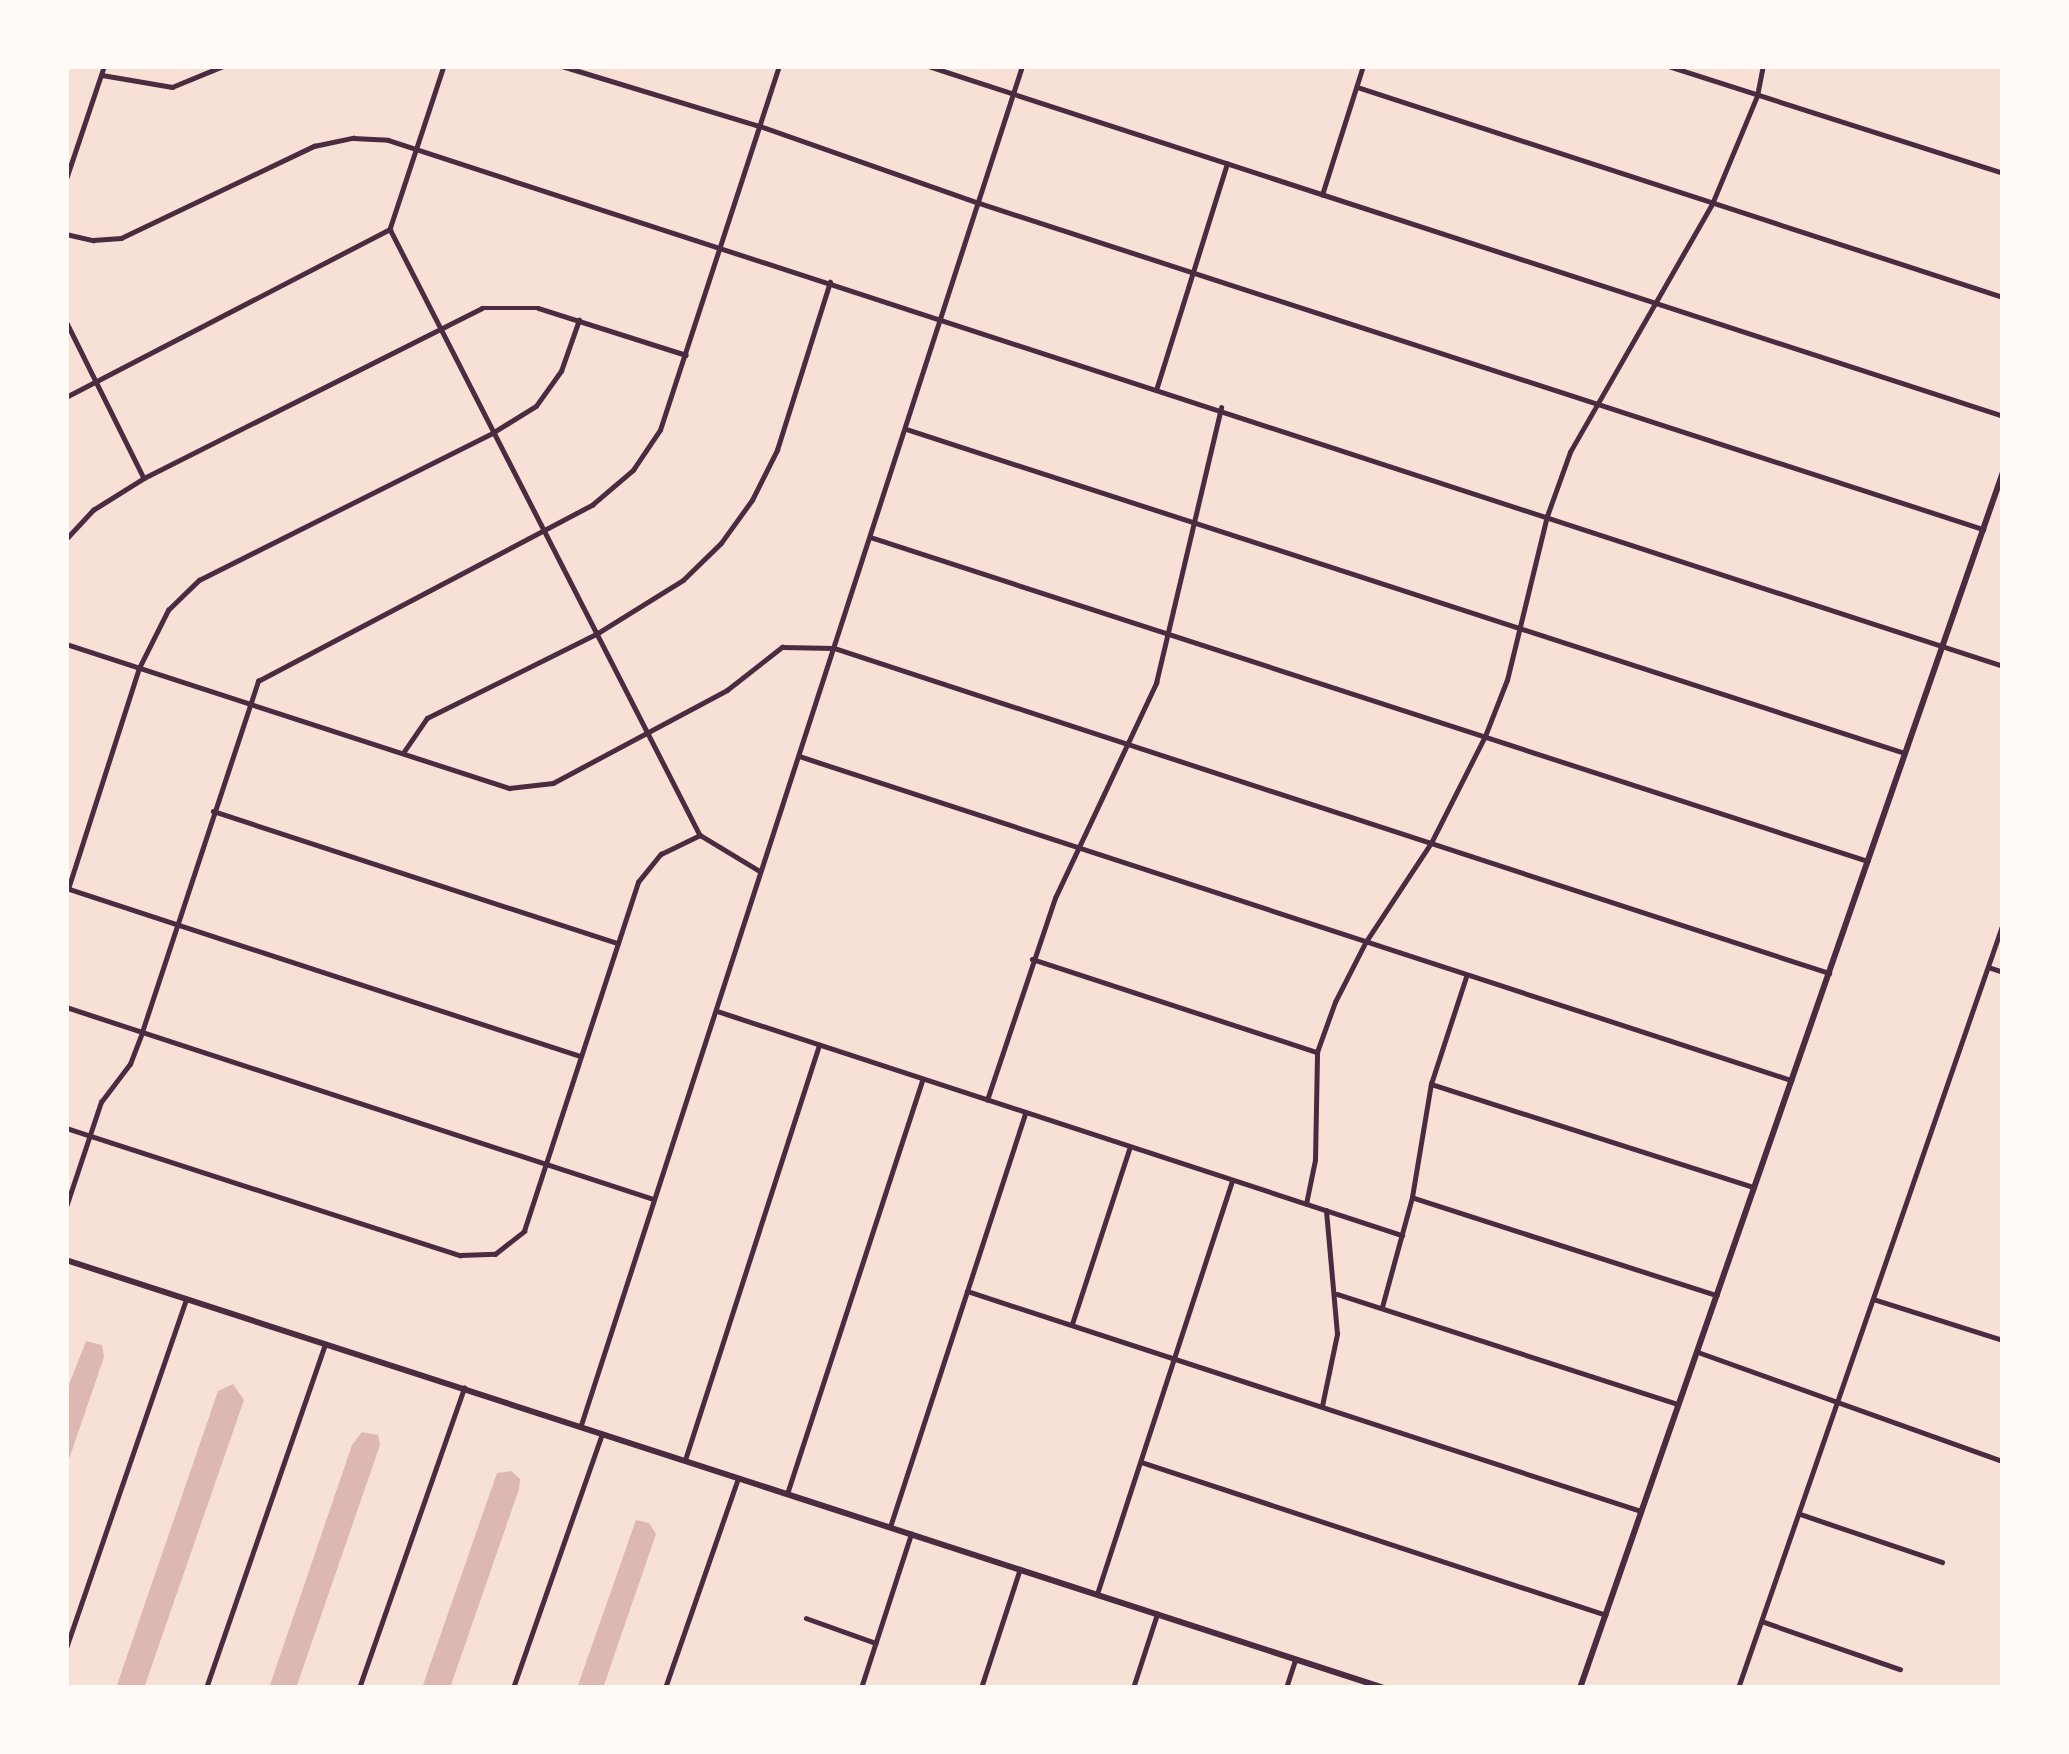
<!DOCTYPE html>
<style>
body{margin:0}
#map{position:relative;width:2069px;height:1754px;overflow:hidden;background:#f7e1d7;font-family:Manrope,sans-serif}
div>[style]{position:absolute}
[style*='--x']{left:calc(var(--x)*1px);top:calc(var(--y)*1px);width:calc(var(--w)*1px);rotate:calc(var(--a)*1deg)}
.water>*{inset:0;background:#dcb8b0}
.minor>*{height:4.5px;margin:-2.25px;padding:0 2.25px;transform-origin:2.25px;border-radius:2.25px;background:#4a2c40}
.tertiary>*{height:6px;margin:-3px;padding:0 3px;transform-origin:3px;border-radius:3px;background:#4a2c40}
span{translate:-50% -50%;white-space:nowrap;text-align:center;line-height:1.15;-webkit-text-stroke:10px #fffaf5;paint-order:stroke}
.frame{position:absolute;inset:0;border:69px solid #fffaf5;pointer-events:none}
</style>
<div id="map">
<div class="water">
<i style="clip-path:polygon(86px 1341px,102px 1345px,104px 1357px,66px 1468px,66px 1392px)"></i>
<i style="clip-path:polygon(233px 1384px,244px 1400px,144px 1688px,116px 1688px,218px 1391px)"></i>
<i style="clip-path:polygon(362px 1432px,378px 1435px,380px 1445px,296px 1688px,269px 1688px,352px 1445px)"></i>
<i style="clip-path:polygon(511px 1471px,520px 1479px,519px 1489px,450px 1688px,422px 1688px,497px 1473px)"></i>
<i style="clip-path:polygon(636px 1520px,649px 1523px,656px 1534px,603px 1688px,577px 1688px)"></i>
</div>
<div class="minor">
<i style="--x:444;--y:66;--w:172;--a:108.3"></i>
<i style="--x:390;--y:229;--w:681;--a:62.91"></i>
<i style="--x:700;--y:835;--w:70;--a:31"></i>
<i style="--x:562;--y:66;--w:207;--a:16.9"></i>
<i style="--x:760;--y:126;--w:232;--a:19.4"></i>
<i style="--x:979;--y:203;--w:1056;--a:17.99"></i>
<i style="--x:928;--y:66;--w:1131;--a:18.03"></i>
<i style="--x:1668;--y:66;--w:352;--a:17.7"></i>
<i style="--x:102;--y:75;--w:71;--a:9.7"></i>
<i style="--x:172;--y:87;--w:55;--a:-22.4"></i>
<i style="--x:1357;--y:87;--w:679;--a:18.01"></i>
<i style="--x:66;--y:179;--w:119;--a:-71.4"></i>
<i style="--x:1322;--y:195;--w:135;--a:-72.4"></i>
<i style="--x:66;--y:234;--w:28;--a:13"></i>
<i style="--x:93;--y:240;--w:28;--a:-4"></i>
<i style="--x:121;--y:238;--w:214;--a:-25.5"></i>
<i style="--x:314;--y:146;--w:40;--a:-12"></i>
<i style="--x:353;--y:138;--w:35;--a:3"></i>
<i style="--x:388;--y:140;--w:1698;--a:18.04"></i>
<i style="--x:66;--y:321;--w:175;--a:63.6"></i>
<i style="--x:1157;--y:387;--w:234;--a:-72.6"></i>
<i style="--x:66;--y:397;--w:365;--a:-27.4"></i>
<i style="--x:906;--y:429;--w:1050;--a:17.97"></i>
<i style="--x:870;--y:537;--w:1049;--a:17.99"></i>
<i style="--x:66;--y:539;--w:40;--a:-47"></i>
<i style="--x:93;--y:510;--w:60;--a:-32.1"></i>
<i style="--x:144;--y:478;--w:378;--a:-26.7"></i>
<i style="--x:482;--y:308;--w:56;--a:0"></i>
<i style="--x:538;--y:308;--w:155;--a:17.6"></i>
<i style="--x:66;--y:644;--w:466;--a:18"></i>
<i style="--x:509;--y:788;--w:44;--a:-6.5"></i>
<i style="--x:553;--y:783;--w:197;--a:-28.1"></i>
<i style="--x:727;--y:690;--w:70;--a:-38"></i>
<i style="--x:782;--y:647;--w:52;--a:1.1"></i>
<i style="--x:834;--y:648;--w:1047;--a:18.09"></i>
<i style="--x:403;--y:753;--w:42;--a:-55.6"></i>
<i style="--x:427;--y:718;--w:191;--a:-26.4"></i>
<i style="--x:598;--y:633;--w:100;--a:-31.9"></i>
<i style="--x:683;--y:580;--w:53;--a:-44.2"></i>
<i style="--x:721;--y:543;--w:53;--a:-54.2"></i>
<i style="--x:752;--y:500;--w:56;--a:-63.4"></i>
<i style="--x:777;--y:450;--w:176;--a:-72.5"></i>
<i style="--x:799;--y:756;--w:1044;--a:18.09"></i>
<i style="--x:213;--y:811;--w:426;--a:18.1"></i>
<i style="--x:66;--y:888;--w:541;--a:18.1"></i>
<i style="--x:68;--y:889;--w:232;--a:-72.2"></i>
<i style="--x:139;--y:668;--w:65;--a:-63.4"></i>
<i style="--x:168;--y:610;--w:43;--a:-44.1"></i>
<i style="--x:199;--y:580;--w:330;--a:-26.6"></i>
<i style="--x:494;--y:432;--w:49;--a:-31.8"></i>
<i style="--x:536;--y:406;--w:43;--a:-54.5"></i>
<i style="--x:561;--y:371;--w:54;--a:-70.6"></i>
<i style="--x:1032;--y:959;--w:300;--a:18.1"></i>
<i style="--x:1988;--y:967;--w:16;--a:18"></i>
<i style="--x:66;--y:1007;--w:618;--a:18.11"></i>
<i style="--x:717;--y:1011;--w:721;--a:18.11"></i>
<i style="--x:1434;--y:1085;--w:336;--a:17.7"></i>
<i style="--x:987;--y:1100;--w:213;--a:-71.4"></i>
<i style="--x:1055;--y:898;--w:238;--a:-64.8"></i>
<i style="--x:1156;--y:683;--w:283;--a:-76.7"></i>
<i style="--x:66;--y:1128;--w:414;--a:17.9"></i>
<i style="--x:460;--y:1255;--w:35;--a:-2"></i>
<i style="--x:495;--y:1254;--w:37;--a:-38"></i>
<i style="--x:524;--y:1231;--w:367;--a:-71.9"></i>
<i style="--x:638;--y:882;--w:36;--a:-51"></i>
<i style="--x:661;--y:854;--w:43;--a:-26"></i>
<i style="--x:1414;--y:1198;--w:318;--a:17.8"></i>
<i style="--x:1306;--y:1204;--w:45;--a:-78.4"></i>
<i style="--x:1315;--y:1160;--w:108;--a:-88.9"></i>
<i style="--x:1317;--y:1052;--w:53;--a:-70.2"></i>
<i style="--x:1335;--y:1002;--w:66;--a:-63"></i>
<i style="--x:1365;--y:943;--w:120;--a:-56.6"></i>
<i style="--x:1431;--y:843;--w:120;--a:-63.2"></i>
<i style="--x:1485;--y:736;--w:60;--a:-68.6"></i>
<i style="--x:1507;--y:680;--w:169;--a:-76.3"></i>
<i style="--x:1547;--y:516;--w:68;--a:-70.2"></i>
<i style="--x:1570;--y:452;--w:286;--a:-60.2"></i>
<i style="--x:1712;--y:204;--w:117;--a:-67.4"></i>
<i style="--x:1757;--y:96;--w:31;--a:-79"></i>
<i style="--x:66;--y:1207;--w:111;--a:-71.6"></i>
<i style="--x:101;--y:1102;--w:48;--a:-52.7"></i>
<i style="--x:130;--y:1064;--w:34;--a:-69"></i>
<i style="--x:142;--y:1032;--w:370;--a:-71.7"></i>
<i style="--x:258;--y:681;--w:378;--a:-27.8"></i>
<i style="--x:592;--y:505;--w:54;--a:-40.5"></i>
<i style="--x:633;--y:470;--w:48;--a:-56"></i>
<i style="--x:660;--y:430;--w:383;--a:-71.9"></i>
<i style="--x:967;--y:1291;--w:709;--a:18.08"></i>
<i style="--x:1337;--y:1294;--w:358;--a:17.9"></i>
<i style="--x:1873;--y:1299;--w:136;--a:17.5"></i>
<i style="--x:1382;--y:1307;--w:114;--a:-74.7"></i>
<i style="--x:1412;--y:1197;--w:115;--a:-80.5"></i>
<i style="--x:1431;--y:1084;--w:113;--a:-71.9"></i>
<i style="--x:1072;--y:1324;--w:186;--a:-71.9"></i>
<i style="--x:1698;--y:1352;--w:324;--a:19.7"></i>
<i style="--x:1322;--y:1406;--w:74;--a:-78.2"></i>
<i style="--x:1337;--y:1334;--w:124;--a:-95.1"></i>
<i style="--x:581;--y:1425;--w:1429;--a:-72.02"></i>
<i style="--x:685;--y:1460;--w:436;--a:-72.1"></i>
<i style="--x:1141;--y:1462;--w:489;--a:18.2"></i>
<i style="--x:787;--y:1494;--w:435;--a:-71.9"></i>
<i style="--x:1800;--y:1514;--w:150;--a:18.7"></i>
<i style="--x:890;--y:1527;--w:435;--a:-71.9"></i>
<i style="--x:1097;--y:1594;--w:435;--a:-71.9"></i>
<i style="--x:806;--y:1618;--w:74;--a:19.7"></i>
<i style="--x:1764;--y:1622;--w:144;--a:19.1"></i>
<i style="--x:66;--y:1648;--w:369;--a:-71"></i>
<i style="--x:206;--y:1688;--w:364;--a:-70.9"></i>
<i style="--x:359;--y:1688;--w:318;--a:-70.7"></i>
<i style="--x:513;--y:1688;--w:269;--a:-70.7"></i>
<i style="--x:665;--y:1688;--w:222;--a:-70.8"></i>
<i style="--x:861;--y:1688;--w:162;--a:-72"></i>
<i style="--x:981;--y:1688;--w:125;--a:-71.9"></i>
<i style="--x:1133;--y:1688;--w:78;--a:-72"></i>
<i style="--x:1286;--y:1688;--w:29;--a:-72"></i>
<i style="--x:1738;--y:1688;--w:810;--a:-70.89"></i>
</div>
<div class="tertiary">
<i style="--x:66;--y:1260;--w:1386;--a:17.99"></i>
<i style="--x:1580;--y:1688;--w:1287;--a:-70.82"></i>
</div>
<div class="frame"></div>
</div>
